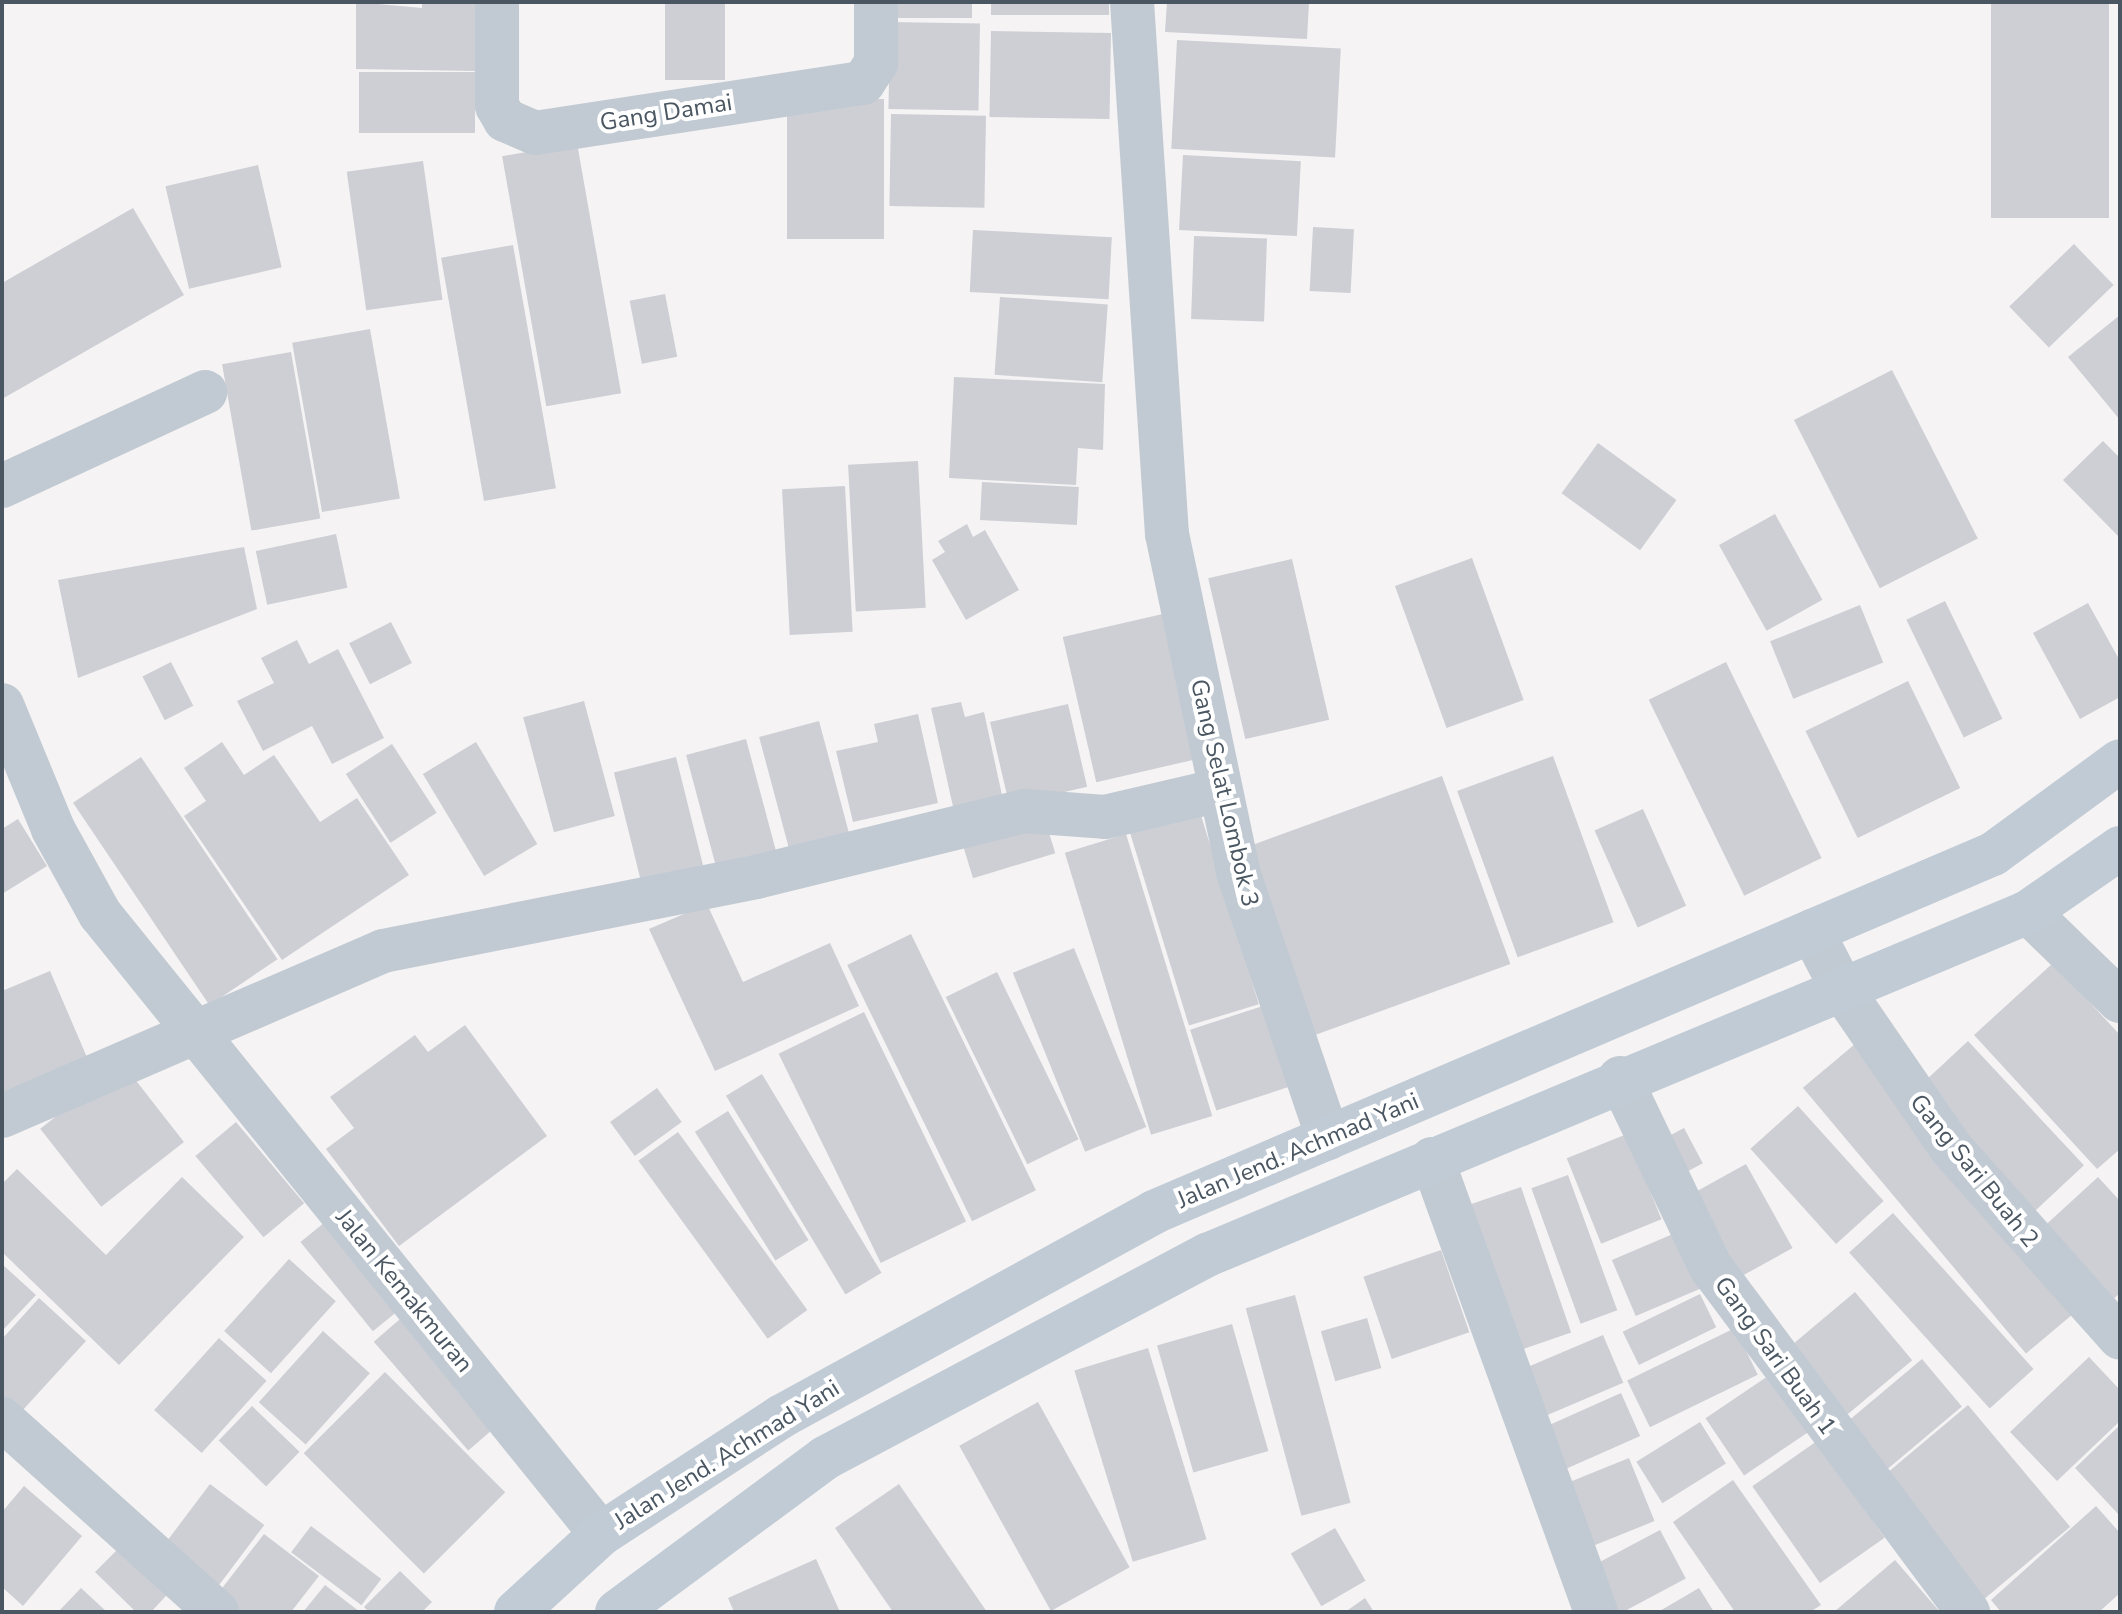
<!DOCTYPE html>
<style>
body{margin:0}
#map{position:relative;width:2122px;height:1614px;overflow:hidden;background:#f5f3f3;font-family:"Nunito Sans",sans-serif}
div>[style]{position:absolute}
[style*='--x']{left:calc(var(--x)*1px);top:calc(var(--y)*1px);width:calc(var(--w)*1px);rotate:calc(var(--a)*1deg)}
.building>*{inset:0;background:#cdcfd5;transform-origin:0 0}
.street>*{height:44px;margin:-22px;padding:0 22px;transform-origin:22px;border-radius:22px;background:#c1cad2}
.secondary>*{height:44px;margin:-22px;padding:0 22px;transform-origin:22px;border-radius:22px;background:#c1cbd6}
span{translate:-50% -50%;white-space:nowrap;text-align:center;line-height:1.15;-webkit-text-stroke:8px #fff;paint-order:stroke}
.street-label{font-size:24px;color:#4a5661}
.frame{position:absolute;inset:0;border:4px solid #4a5661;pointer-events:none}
</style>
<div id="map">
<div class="building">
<i style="clip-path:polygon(356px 2px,422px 8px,422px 2px,475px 2px,475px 71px,356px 69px)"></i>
<i style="left:665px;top:2px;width:60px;height:78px"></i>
<i style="left:890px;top:2px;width:82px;height:16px"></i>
<i style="left:991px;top:2px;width:118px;height:13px"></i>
<i style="clip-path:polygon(1167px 2px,1309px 2px,1307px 39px,1165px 32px)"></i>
<i style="left:1991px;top:2px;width:118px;height:216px"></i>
<i style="left:890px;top:22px;width:90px;height:87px;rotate:1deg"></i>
<i style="left:991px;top:31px;width:120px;height:86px;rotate:1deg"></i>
<i style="left:1177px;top:40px;width:164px;height:109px;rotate:3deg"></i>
<i style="left:359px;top:72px;width:116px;height:61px"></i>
<i style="left:787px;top:99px;width:97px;height:140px"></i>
<i style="left:891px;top:114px;width:95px;height:92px;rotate:1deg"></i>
<i style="left:577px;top:143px;width:254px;height:76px;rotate:80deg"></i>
<i style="left:1183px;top:155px;width:118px;height:75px;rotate:3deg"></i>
<i style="left:423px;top:161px;width:140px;height:77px;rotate:82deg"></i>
<i style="left:258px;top:165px;width:105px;height:95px;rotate:77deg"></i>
<i style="clip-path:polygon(133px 208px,184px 295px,2px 399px,2px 283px)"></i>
<i style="left:1313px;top:227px;width:41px;height:64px;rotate:3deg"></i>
<i style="left:973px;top:230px;width:139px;height:62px;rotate:3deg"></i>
<i style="left:1194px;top:236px;width:73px;height:83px;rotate:2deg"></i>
<i style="left:2074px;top:244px;width:57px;height:90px;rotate:46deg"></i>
<i style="left:513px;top:245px;width:247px;height:73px;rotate:80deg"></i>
<i style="left:665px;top:294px;width:64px;height:36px;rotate:79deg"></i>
<i style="left:1000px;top:297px;width:108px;height:78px;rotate:4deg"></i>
<i style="clip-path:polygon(2120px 315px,2120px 420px,2068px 357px)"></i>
<i style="left:370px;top:329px;width:172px;height:79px;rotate:80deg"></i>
<i style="left:291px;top:352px;width:169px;height:70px;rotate:80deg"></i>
<i style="left:1892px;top:370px;width:189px;height:110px;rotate:63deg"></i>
<i style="clip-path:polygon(954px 377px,1105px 384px,1103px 450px,1078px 448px,1076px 485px,949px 478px)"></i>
<i style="clip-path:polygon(2103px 441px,2120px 458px,2120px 538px,2063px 480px)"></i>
<i style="left:1598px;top:443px;width:97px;height:62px;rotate:36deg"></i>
<i style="left:918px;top:461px;width:147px;height:70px;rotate:87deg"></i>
<i style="left:982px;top:482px;width:97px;height:38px;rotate:3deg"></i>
<i style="left:845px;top:486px;width:146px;height:63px;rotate:87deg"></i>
<i style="left:1775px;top:514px;width:98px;height:64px;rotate:61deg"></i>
<i style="clip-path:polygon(967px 524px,973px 537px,985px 530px,1019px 590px,966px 620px,932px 560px,945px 552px,938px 541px)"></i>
<i style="left:336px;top:534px;width:55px;height:82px;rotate:78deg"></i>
<i style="clip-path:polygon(244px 547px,257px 609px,78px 678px,58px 580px)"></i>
<i style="left:1472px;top:558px;width:151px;height:82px;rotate:70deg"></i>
<i style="left:1292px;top:559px;width:165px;height:86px;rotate:77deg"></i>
<i style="left:1945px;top:601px;width:131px;height:43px;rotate:64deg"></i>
<i style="clip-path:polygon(2088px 603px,2120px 661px,2120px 697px,2080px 719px,2033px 633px)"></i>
<i style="left:1860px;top:605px;width:62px;height:97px;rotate:68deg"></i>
<i style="left:1167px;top:613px;width:149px;height:107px;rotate:77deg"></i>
<i style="left:391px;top:622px;width:46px;height:47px;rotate:63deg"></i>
<i style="clip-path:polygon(297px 640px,309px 664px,338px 649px,384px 738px,332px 764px,312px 726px,263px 751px,237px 701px,274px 683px,261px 658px)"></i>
<i style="left:171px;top:662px;width:49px;height:32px;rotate:63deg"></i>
<i style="left:1726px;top:662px;width:218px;height:86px;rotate:64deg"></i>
<i style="left:1908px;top:681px;width:119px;height:114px;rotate:64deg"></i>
<i style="left:584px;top:701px;width:119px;height:63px;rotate:75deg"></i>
<i style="clip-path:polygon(961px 702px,965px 717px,984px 712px,1005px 809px,956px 820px,931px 708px)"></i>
<i style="left:1068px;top:704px;width:85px;height:80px;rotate:77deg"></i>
<i style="clip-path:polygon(918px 714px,938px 803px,853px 822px,836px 751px,878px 742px,874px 724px)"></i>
<i style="left:819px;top:721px;width:119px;height:62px;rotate:75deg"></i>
<i style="left:746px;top:739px;width:119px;height:62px;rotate:75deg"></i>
<i style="clip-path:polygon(222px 742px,244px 775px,274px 755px,320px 822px,357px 798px,409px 875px,282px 960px,184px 816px,206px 801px,184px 768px)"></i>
<i style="left:476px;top:742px;width:119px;height:62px;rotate:59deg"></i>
<i style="left:392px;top:744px;width:82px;height:55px;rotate:57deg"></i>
<i style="left:1553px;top:756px;width:177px;height:102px;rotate:70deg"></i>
<i style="left:141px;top:757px;width:244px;height:82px;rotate:56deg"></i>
<i style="left:676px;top:757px;width:118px;height:64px;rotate:76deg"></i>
<i style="left:1442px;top:776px;width:200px;height:216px;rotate:70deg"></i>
<i style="left:1643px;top:809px;width:106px;height:53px;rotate:66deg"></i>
<i style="left:1200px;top:812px;width:201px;height:73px;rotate:73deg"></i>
<i style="left:1043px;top:813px;width:42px;height:86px;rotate:73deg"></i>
<i style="clip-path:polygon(18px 819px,47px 866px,2px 894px,2px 829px)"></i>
<i style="left:1126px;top:834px;width:295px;height:64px;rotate:73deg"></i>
<i style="clip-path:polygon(707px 904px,743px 982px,830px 943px,859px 1006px,715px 1071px,649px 929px)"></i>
<i style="left:911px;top:934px;width:285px;height:71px;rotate:64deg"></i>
<i style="left:1074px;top:948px;width:193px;height:66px;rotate:68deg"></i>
<i style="clip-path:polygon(2053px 963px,2120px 1035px,2120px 1149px,2097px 1169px,1974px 1035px)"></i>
<i style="clip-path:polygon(50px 971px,89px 1062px,2px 1098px,2px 991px)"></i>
<i style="left:997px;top:972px;width:186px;height:57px;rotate:64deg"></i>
<i style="left:1269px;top:1004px;width:85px;height:83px;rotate:72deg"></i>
<i style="left:864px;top:1012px;width:233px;height:95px;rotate:64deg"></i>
<i style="clip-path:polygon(465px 1025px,547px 1136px,399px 1246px,326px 1149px,354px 1128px,330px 1097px,415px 1035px,428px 1052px)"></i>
<i style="left:1968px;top:1041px;width:170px;height:73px;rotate:47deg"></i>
<i style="left:1855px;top:1044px;width:347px;height:68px;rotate:50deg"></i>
<i style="left:123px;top:1064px;width:99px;height:105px;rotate:52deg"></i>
<i style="left:762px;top:1074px;width:232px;height:42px;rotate:59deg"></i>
<i style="left:657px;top:1088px;width:42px;height:58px;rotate:54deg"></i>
<i style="left:1798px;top:1106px;width:128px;height:64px;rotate:48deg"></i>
<i style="left:728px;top:1111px;width:152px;height:39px;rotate:58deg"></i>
<i style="left:236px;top:1122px;width:106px;height:53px;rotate:50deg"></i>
<i style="left:1684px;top:1128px;width:40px;height:29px;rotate:62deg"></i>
<i style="left:678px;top:1132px;width:220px;height:49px;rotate:54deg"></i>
<i style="left:1627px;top:1134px;width:92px;height:65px;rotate:68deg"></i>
<i style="left:1746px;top:1164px;width:96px;height:64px;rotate:61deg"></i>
<i style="clip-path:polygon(17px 1169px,106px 1255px,182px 1177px,244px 1237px,119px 1365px,2px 1252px,2px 1184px)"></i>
<i style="left:1568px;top:1175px;width:144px;height:39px;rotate:70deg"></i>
<i style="clip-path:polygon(2098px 1177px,2120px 1201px,2120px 1293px,2107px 1305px,2039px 1231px)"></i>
<i style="left:1521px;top:1187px;width:154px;height:61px;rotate:71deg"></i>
<i style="left:1893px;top:1213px;width:210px;height:59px;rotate:48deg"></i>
<i style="left:330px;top:1218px;width:115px;height:38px;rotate:51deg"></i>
<i style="left:1680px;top:1231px;width:61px;height:74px;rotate:67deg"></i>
<i style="left:1441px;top:1250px;width:87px;height:82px;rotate:71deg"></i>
<i style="left:289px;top:1259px;width:63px;height:97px;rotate:42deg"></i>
<i style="clip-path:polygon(2px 1264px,36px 1295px,2px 1331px)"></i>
<i style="left:1855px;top:1292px;width:89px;height:87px;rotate:50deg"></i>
<i style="left:1700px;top:1294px;width:37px;height:86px;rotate:64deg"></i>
<i style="left:1295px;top:1295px;width:215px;height:51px;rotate:75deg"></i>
<i style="clip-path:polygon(39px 1298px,86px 1341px,21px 1412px,2px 1395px,2px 1339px)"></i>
<i style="left:407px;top:1313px;width:144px;height:44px;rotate:49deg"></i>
<i style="left:1367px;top:1318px;width:52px;height:48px;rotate:74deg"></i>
<i style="left:1232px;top:1324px;width:132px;height:78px;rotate:74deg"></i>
<i style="left:1735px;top:1328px;width:52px;height:120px;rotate:64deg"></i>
<i style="left:323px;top:1331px;width:63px;height:96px;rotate:42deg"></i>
<i style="left:1603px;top:1335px;width:52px;height:92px;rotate:67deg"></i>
<i style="left:219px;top:1338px;width:64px;height:97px;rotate:42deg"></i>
<i style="left:1148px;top:1348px;width:200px;height:77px;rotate:73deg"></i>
<i style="clip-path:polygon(2089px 1357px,2120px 1390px,2120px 1421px,2057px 1481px,2010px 1432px)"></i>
<i style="left:1922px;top:1359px;width:62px;height:106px;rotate:50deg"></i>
<i style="left:385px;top:1372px;width:170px;height:115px;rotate:45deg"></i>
<i style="left:1771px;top:1374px;width:69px;height:79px;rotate:56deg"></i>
<i style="left:1621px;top:1393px;width:47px;height:92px;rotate:66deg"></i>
<i style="left:1038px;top:1402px;width:189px;height:90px;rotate:61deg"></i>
<i style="left:1968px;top:1405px;width:159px;height:115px;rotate:50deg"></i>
<i style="left:252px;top:1406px;width:66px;height:48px;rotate:44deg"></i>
<i style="left:1700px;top:1422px;width:49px;height:75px;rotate:58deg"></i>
<i style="clip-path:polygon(2120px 1425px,2120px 1516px,2075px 1468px)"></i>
<i style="left:1817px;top:1441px;width:118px;height:79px;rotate:55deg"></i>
<i style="left:1629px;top:1458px;width:68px;height:80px;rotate:68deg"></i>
<i style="clip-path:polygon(1733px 1480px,1821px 1605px,1810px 1612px,1735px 1612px,1673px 1522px)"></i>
<i style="left:210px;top:1484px;width:68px;height:78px;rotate:37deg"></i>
<i style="clip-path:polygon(899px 1484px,987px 1612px,893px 1612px,835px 1528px)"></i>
<i style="clip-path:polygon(24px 1486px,82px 1536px,23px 1606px,2px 1587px,2px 1512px)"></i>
<i style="clip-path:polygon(2096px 1506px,2120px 1533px,2120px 1593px,2099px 1612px,2001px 1612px,1991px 1600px)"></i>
<i style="left:311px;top:1526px;width:88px;height:33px;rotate:37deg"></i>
<i style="left:1335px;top:1528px;width:61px;height:51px;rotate:60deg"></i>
<i style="left:1660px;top:1530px;width:55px;height:81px;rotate:62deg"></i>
<i style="clip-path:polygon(264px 1534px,319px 1576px,291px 1612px,237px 1612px,216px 1596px)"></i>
<i style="clip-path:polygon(129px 1538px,177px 1584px,151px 1612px,136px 1612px,95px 1572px)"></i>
<i style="clip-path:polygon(816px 1559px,840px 1612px,734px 1612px,728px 1598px)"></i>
<i style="clip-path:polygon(1895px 1560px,1940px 1612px,1834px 1612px)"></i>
<i style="clip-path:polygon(400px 1571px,432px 1602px,422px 1612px,369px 1612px,364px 1607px)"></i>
<i style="clip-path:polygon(325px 1585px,360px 1612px,303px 1612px)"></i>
<i style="clip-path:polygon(81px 1588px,107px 1612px,58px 1612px)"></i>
<i style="clip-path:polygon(1699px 1588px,1714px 1612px,1658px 1612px)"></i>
<i style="clip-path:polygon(1365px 1598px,1374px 1612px,1345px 1612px)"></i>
</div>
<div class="street">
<i style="--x:497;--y:2;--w:104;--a:90"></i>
<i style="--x:497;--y:106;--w:16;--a:60"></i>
<i style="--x:505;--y:120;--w:33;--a:23"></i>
<i style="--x:535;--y:133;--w:332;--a:-8.7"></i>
<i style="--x:863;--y:83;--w:24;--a:-57"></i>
<i style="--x:876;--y:63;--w:61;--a:-90"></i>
<i style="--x:1132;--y:2;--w:533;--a:86.24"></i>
<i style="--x:1167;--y:534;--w:345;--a:78.1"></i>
<i style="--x:1238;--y:872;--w:281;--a:71.3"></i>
<i style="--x:2;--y:486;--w:224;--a:-24.8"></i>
<i style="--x:2;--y:705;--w:134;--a:67.6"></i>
<i style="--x:53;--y:829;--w:97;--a:61.1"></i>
<i style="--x:100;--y:914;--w:797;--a:51.06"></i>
<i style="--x:2028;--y:912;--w:128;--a:44.1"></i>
<i style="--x:1812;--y:931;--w:68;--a:62.7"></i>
<i style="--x:1843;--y:991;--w:191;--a:55.5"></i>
<i style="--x:1951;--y:1148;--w:254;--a:48.3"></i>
<i style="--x:1620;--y:1078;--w:208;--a:64.4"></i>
<i style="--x:1710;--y:1266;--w:432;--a:53.3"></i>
<i style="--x:2;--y:1116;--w:415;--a:-23.4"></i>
<i style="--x:383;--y:951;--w:380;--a:-11.2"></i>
<i style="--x:756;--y:877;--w:276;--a:-13.8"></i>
<i style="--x:1024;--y:811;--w:81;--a:4.2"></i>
<i style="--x:1105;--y:817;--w:118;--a:-13.2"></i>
<i style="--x:1432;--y:1159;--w:482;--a:70.1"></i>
<i style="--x:2;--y:1419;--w:289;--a:41.9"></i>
</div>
<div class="secondary">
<i style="--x:516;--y:1612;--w:115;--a:-42.5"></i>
<i style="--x:601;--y:1534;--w:216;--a:-33.1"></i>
<i style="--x:782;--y:1416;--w:424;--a:-28.7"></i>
<i style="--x:1154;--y:1212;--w:912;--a:-23.11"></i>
<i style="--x:1993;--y:854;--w:157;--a:-36.2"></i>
<i style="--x:617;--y:1612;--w:259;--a:-36.5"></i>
<i style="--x:825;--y:1458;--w:433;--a:-28"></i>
<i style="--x:1207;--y:1255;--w:890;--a:-22.67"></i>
<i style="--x:2028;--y:912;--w:112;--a:-34.8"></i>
</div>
<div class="street-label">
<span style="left:666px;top:113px;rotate:-9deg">Gang Damai</span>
<span style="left:1224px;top:793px;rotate:77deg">Gang Selat Lombok 3</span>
<span style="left:1298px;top:1151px;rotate:-23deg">Jalan Jend. Achmad Yani</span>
<span style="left:1974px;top:1171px;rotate:51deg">Gang Sari Buah 2</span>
<span style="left:404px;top:1291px;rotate:51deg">Jalan Kemakmuran</span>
<span style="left:1775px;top:1356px;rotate:54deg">Gang Sari Buah 1</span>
<span style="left:727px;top:1455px;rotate:-32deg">Jalan Jend. Achmad Yani</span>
</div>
<div class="frame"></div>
</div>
